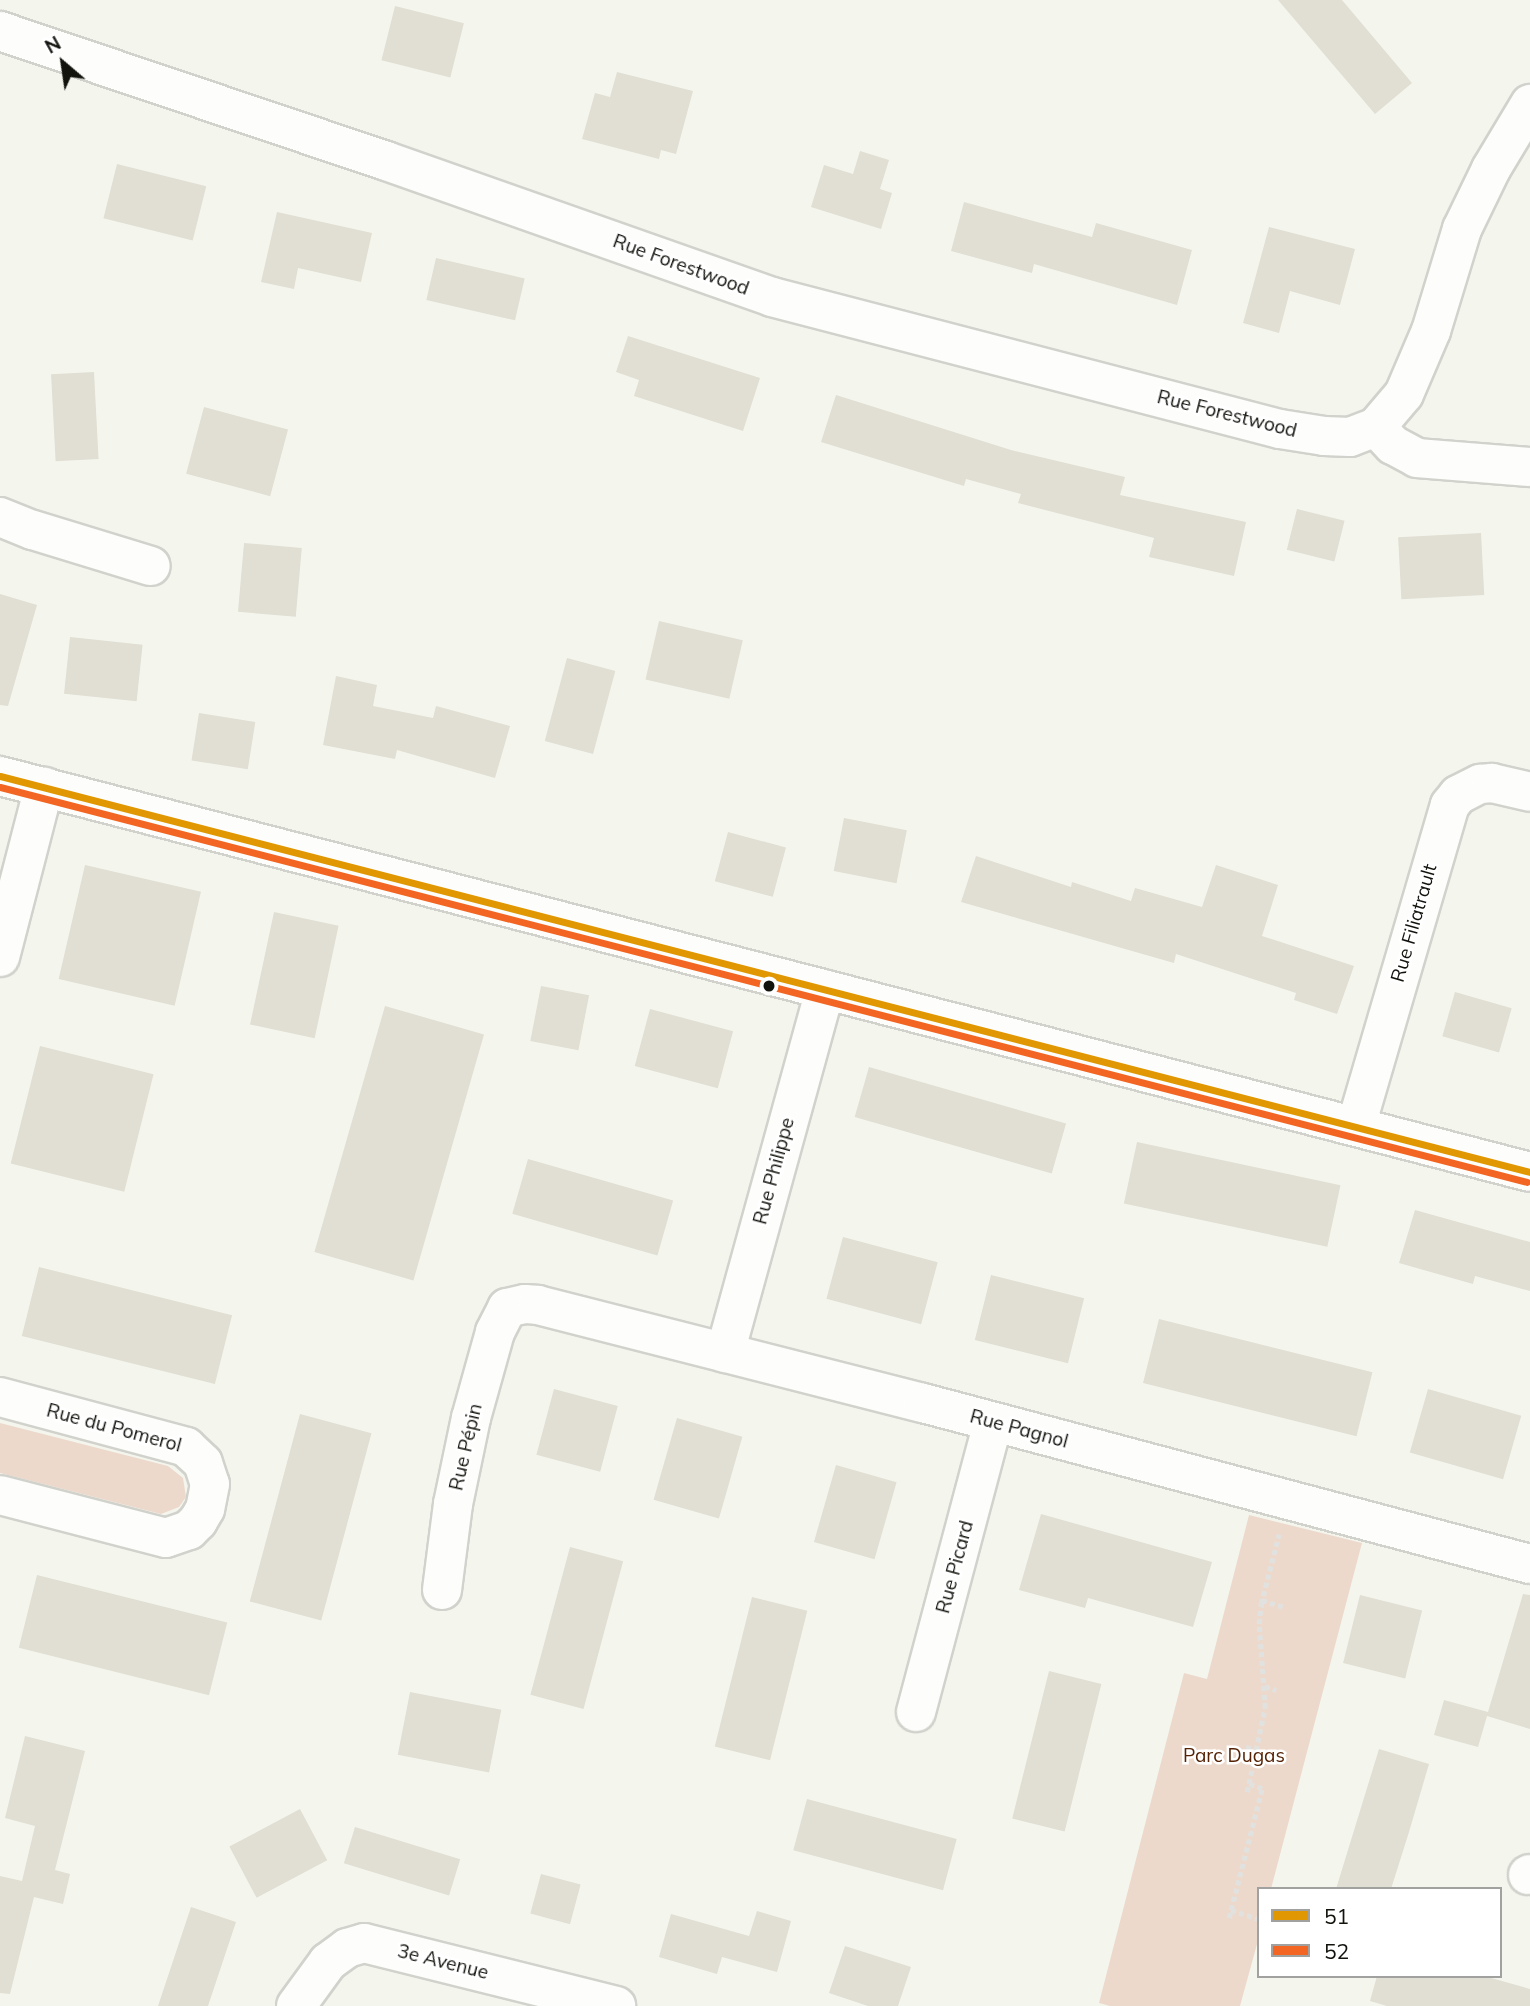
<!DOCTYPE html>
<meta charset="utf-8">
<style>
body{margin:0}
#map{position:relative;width:1530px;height:2006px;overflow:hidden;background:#f4f6ee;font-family:Mulish,sans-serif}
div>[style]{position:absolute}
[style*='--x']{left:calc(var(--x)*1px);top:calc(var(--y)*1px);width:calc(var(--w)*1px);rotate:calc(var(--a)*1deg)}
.green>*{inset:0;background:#ecd9cc}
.building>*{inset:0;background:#e1ded3;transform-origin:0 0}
.path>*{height:4.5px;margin-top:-2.25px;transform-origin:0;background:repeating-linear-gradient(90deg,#e1e2df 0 5px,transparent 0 8.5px)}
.roads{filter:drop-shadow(2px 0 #d1d2cc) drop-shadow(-2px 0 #d1d2cc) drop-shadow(0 2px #d1d2cc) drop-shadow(0 -2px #d1d2cc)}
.minor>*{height:38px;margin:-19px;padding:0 19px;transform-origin:19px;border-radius:19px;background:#fdfefc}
.tertiary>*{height:38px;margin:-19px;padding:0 19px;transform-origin:19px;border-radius:19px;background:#fdfefc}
.bus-1>*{height:7px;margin:-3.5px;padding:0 3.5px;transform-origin:3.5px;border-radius:3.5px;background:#e09701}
.bus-2>*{height:7px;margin:-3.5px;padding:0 3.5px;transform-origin:3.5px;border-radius:3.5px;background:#f26522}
.dots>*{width:19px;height:19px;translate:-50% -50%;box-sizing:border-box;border:4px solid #fff;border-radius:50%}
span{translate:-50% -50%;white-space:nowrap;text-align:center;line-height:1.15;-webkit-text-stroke:5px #fff;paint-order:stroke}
.street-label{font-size:19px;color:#13130e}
.park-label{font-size:19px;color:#562306}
.legend{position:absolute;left:1257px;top:1887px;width:245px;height:91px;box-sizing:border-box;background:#fff;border:2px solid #a1a19f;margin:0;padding:9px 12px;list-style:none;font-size:21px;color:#13130e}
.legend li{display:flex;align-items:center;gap:14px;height:35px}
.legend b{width:35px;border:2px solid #a1a19f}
.north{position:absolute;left:28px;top:28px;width:70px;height:70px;-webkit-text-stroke:5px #fff;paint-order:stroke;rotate:331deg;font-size:19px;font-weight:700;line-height:28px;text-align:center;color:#13130e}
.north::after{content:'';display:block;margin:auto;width:24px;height:32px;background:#13130e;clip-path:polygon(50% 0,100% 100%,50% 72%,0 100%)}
</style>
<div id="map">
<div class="green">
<i style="clip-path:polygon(0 1423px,168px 1466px,183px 1478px,186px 1497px,179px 1507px,161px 1514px,0 1473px)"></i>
<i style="clip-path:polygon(1249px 1515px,1362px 1543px,1271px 1889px,1259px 1889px,1259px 1937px,1240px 2006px,1110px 2006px,1099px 2003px,1184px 1673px,1207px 1679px)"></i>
</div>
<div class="building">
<i style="clip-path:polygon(1278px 0,1342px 0,1412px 83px,1375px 114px)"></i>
<i style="left:395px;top:6px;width:71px;height:56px;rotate:14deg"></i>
<i style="clip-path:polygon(617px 72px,693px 91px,676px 154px,661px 150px,659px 159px,582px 139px,595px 93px,610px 97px)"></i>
<i style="clip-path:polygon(860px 151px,889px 160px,880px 189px,892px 193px,881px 229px,811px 207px,824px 165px,853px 174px)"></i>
<i style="left:117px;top:164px;width:92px;height:56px;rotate:14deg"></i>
<i style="clip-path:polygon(964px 202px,1092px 237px,1096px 223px,1192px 250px,1177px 305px,1034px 264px,1032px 273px,951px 251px)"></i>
<i style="clip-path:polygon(277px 212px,372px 233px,361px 282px,298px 268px,294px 289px,261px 282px)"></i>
<i style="clip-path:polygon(1269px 227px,1355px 249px,1340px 305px,1290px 291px,1279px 333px,1243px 323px)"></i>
<i style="left:436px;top:258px;width:91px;height:43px;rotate:13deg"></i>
<i style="clip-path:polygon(628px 336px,760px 378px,743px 431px,634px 396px,639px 380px,616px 372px)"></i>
<i style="left:94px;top:372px;width:87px;height:43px;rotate:87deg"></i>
<i style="clip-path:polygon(836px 395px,1011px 450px,1125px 477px,1120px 495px,1246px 522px,1234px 576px,1149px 557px,1154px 538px,1018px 503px,1021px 494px,966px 479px,964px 486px,821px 442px)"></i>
<i style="left:204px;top:407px;width:87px;height:69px;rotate:15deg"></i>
<i style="left:1297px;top:509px;width:49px;height:42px;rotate:14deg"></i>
<i style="left:1481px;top:533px;width:62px;height:83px;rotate:87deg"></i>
<i style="left:244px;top:543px;width:58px;height:69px;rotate:5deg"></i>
<i style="clip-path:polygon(0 594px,37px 605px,8px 706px,0 705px)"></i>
<i style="left:659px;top:621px;width:86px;height:60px;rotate:13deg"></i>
<i style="left:70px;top:637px;width:73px;height:57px;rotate:6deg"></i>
<i style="left:567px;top:658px;width:50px;height:86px;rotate:15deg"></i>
<i style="clip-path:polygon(336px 676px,377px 685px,373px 706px,433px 718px,436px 706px,510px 726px,495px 778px,397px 750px,395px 759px,323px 745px)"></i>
<i style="left:199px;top:713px;width:57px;height:48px;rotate:9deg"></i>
<i style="left:844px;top:818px;width:64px;height:54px;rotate:11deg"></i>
<i style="left:728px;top:832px;width:60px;height:51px;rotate:15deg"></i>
<i style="clip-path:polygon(976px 856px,1071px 887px,1072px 882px,1131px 901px,1135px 888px,1202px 907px,1216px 865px,1278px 885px,1262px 936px,1354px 966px,1337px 1014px,1294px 1000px,1296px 993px,1176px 954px,1174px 963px,961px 902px)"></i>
<i style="left:85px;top:865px;width:119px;height:117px;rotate:13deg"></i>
<i style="left:274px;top:912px;width:66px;height:115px;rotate:12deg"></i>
<i style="left:541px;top:986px;width:49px;height:56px;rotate:11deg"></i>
<i style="left:1455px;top:992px;width:59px;height:46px;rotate:16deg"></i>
<i style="left:385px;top:1006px;width:103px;height:256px;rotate:16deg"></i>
<i style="left:650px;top:1009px;width:86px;height:59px;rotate:15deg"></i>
<i style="left:40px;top:1046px;width:117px;height:121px;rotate:14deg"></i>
<i style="left:869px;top:1067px;width:205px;height:52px;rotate:16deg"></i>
<i style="left:1137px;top:1142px;width:208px;height:63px;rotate:12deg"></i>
<i style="left:528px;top:1159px;width:151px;height:57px;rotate:16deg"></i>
<i style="clip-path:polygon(1415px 1210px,1530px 1242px,1530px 1291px,1475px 1276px,1473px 1284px,1399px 1263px)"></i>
<i style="left:843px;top:1237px;width:98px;height:64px;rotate:15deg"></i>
<i style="left:39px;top:1267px;width:199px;height:71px;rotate:14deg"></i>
<i style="left:991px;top:1275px;width:96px;height:67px;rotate:14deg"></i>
<i style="left:1159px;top:1319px;width:220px;height:66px;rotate:14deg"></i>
<i style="left:554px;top:1389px;width:66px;height:68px;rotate:15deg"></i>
<i style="left:1428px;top:1389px;width:97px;height:66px;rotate:16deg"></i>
<i style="left:300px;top:1414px;width:74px;height:194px;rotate:15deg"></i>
<i style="left:677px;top:1418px;width:68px;height:85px;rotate:16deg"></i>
<i style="left:836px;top:1465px;width:63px;height:80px;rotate:16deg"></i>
<i style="clip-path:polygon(1041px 1514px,1212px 1562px,1193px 1627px,1088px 1598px,1085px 1608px,1019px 1590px)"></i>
<i style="left:570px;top:1547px;width:55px;height:153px;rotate:15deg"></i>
<i style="left:37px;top:1575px;width:196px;height:75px;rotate:14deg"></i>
<i style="clip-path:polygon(1523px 1594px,1530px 1595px,1530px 1729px,1487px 1716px,1478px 1747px,1434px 1735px,1444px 1700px,1488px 1712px)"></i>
<i style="left:1360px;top:1595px;width:64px;height:70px;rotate:14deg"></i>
<i style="left:752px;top:1597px;width:57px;height:154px;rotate:14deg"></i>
<i style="left:1049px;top:1671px;width:54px;height:152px;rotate:14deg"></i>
<i style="left:410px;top:1692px;width:93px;height:64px;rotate:11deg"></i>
<i style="clip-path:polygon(25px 1736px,85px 1751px,55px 1870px,70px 1874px,63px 1904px,34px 1897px,10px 1994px,0 1993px,0 1876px,22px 1881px,35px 1826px,5px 1818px)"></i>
<i style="clip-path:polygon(1379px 1749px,1429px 1764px,1409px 1832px,1391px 1889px,1336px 1889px)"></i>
<i style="left:807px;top:1799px;width:155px;height:53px;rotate:15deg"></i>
<i style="left:300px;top:1809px;width:58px;height:80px;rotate:62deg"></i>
<i style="left:355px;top:1827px;width:110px;height:38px;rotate:17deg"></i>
<i style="left:541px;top:1874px;width:41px;height:41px;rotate:15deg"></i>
<i style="clip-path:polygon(191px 1907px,236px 1922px,208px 2006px,158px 2006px)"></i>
<i style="clip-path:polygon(757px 1911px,791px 1921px,777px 1972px,722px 1957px,717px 1974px,659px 1957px,671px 1914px,749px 1936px)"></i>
<i style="clip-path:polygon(845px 1946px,911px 1967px,898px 2006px,868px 2006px,829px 1993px)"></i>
<i style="clip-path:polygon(1377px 1976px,1484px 1976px,1530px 1989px,1530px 2006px,1387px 2006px,1370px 2001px)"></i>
</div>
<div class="path">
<i style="--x:1262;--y:1600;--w:22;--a:18"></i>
<i style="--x:1265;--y:1686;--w:12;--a:20"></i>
<i style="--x:1246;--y:1747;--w:11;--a:15"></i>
<i style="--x:1247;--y:1792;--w:86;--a:-77.9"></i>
<i style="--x:1265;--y:1708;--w:84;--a:-94.1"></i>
<i style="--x:1259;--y:1624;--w:20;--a:-84"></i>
<i style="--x:1261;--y:1604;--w:72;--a:-75.6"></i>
<i style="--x:1231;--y:1910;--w:29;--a:18"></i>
<i style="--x:1229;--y:1918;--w:133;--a:-75.7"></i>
<i style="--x:1262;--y:1789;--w:14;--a:-159"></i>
</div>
<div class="roads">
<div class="minor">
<i style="--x:0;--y:31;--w:407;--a:18.6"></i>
<i style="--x:386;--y:161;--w:409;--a:19.4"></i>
<i style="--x:772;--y:297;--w:525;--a:14.57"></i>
<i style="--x:1280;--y:429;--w:45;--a:9"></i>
<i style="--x:1324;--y:436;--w:26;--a:2"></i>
<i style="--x:1350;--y:437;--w:28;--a:-21"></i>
<i style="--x:1376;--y:427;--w:43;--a:-49.7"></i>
<i style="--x:1404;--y:394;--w:69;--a:-66.8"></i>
<i style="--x:1431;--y:331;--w:107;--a:-73.1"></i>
<i style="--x:1462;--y:229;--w:67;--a:-64.2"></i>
<i style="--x:1491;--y:169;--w:76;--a:-59"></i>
<i style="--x:1376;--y:427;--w:25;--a:47"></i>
<i style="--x:1393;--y:445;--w:27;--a:28"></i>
<i style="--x:1417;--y:458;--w:113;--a:4.6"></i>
<i style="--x:0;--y:517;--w:35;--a:22"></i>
<i style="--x:33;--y:530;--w:123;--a:17"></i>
<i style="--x:0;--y:957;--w:176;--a:-75.5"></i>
<i style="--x:1356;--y:1126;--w:334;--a:-73.7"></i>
<i style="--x:1450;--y:805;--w:13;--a:-51"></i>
<i style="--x:1458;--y:795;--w:25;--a:-27"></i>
<i style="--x:1480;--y:784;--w:12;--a:-5"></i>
<i style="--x:1492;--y:783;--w:39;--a:13"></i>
<i style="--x:725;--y:1353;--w:377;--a:-74.6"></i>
<i style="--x:0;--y:1397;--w:193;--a:15"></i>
<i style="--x:186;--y:1447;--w:23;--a:43"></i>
<i style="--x:203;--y:1463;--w:22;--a:72"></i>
<i style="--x:210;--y:1484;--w:25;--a:101"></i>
<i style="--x:205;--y:1509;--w:14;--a:120"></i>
<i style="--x:198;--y:1521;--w:13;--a:135"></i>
<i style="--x:189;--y:1530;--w:24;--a:161"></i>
<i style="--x:166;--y:1538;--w:171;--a:-165.5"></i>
<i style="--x:442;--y:1590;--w:87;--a:-82.7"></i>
<i style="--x:453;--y:1504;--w:88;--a:-78.2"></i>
<i style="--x:471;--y:1418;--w:89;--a:-74.4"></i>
<i style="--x:495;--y:1332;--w:27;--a:-63"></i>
<i style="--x:507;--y:1308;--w:18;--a:-13"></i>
<i style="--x:525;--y:1304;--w:13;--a:4"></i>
<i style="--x:538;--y:1305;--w:397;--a:14.3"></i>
<i style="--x:923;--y:1403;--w:628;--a:14.86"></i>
<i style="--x:916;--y:1712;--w:300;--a:-75.1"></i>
<i style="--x:1528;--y:1875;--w:2;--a:-27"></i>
<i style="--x:296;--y:2006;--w:54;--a:-54"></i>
<i style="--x:328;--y:1962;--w:24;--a:-36"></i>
<i style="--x:347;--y:1948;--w:18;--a:-16"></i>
<i style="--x:364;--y:1943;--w:260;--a:14"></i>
</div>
<div class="tertiary">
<i style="--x:0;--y:776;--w:1580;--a:14.51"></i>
</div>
</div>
<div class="bus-1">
<i style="--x:0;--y:776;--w:1580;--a:14.51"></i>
</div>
<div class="bus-2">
<i style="--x:0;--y:787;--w:1577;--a:14.5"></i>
</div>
<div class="dots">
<i style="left:769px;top:986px;background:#13130e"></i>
</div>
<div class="street-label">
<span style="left:681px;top:265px;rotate:20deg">Rue Forestwood</span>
<span style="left:1227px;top:414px;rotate:14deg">Rue Forestwood</span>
<span style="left:1414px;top:923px;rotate:-74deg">Rue Filiatrault</span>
<span style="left:774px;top:1171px;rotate:-75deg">Rue Philippe</span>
<span style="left:114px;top:1428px;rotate:15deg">Rue du Pomerol</span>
<span style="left:1019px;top:1429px;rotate:15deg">Rue Pagnol</span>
<span style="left:466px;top:1447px;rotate:-77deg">Rue Pépin</span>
<span style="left:955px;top:1567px;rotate:-75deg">Rue Picard</span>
<span style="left:443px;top:1962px;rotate:14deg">3e Avenue</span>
</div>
<div class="park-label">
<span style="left:1234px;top:1756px">Parc Dugas</span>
</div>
<ul class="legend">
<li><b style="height:9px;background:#e09701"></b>51</li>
<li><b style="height:9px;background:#f26522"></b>52</li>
</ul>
<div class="north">N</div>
</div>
